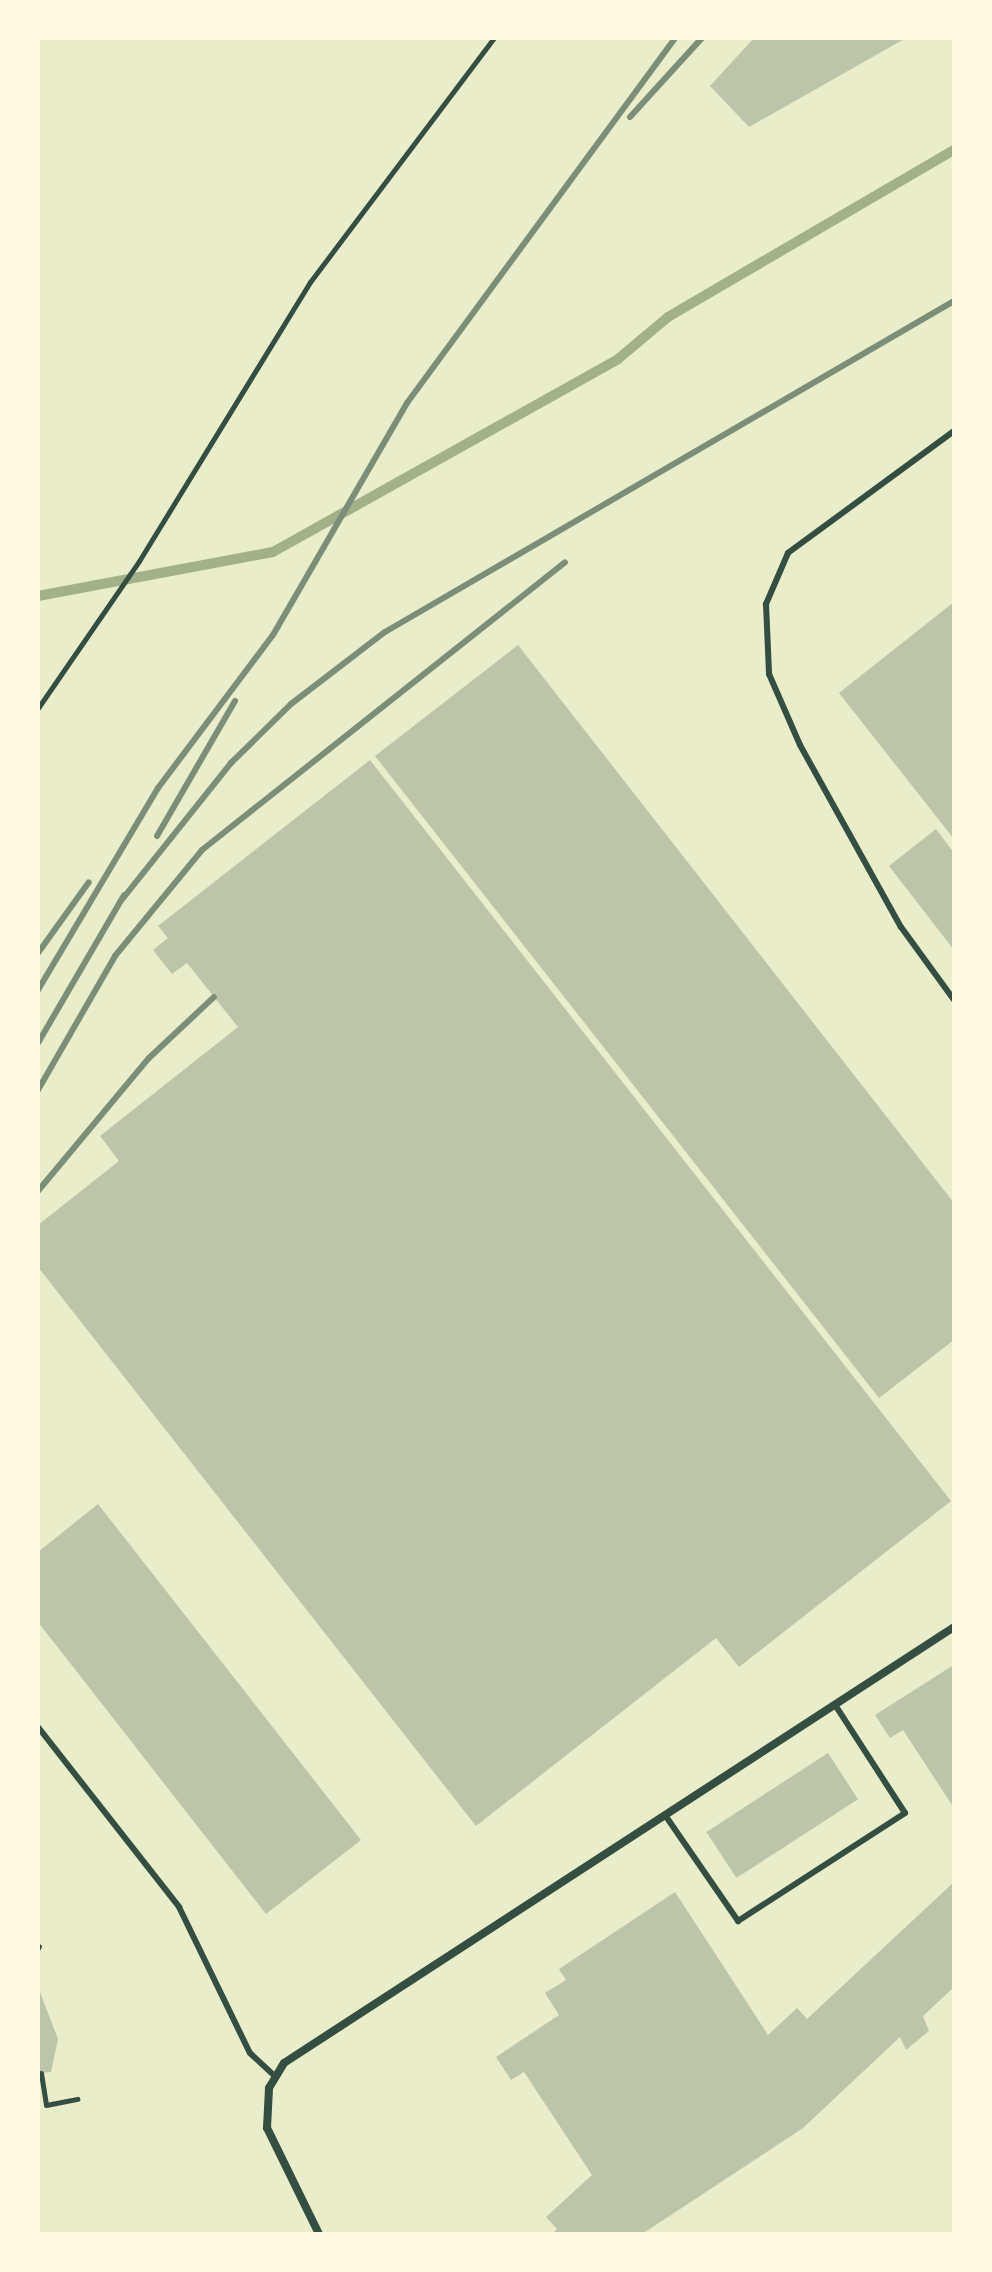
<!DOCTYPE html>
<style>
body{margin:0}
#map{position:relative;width:992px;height:2272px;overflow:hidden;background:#e9edc9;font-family:Helvetica,sans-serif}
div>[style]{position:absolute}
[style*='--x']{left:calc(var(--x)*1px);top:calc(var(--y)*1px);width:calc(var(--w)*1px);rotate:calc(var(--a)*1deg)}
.stream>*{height:10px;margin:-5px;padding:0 5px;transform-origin:5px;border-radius:5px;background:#a3b18a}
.building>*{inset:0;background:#bcc5a7;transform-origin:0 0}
.path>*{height:5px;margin:-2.5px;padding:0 2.5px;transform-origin:2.5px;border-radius:2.5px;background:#344e41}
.service>*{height:6px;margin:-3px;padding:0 3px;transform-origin:3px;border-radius:3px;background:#344e41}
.minor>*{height:8px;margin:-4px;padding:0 4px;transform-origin:4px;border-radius:4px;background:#344e41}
.rail>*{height:6px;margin:-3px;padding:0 3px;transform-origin:3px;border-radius:3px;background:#7c8e77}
span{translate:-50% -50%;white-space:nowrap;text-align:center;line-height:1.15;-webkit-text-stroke:6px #fefae0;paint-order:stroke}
.frame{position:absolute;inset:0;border:40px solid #fefae0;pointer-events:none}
</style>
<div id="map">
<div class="stream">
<i style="--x:38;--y:596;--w:239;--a:-10.6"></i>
<i style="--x:273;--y:552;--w:395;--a:-29.2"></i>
<i style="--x:618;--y:359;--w:65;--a:-40"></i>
<i style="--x:668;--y:317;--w:331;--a:-30.3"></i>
</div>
<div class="building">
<i style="clip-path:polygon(754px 38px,906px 38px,749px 127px,710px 86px)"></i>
<i style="clip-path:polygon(954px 602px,954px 839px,839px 693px)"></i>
<i style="clip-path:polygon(518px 645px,954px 1203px,954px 1340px,879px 1398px,375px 756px)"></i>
<i style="clip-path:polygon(370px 760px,951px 1501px,739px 1667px,716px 1638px,476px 1826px,38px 1267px,38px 1225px,119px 1161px,100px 1136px,238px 1027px,187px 963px,172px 974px,153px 950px,168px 938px,158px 926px)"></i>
<i style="clip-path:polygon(936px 829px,954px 853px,954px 950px,889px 866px)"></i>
<i style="clip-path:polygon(98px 1504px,361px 1840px,266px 1914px,38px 1622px,38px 1552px)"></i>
<i style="clip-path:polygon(952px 1666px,954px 1669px,954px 1808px,903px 1730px,890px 1738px,875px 1715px)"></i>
<i style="left:828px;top:1753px;width:55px;height:145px;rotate:57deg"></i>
<i style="clip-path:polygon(954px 1882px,954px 1987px,923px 2016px,929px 2031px,906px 2050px,900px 2037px,803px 2128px,642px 2234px,552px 2234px,557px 2229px,546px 2217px,592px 2175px,524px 2072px,511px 2080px,496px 2057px,559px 2015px,545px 1993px,566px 1980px,559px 1969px,675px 1892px,768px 2035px,797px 2008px,807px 2019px)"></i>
<i style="clip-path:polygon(38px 1987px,58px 2039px,51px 2072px,38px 2073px)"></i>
</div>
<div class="path">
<i style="--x:38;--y:708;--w:178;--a:-55.5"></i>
<i style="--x:139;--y:561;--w:327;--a:-58.5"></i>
<i style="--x:310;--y:282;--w:306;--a:-53"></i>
<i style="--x:38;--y:1948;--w:2;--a:-63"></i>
<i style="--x:41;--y:2073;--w:32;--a:81"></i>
<i style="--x:46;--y:2105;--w:32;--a:-11"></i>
</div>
<div class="service">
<i style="--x:954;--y:431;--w:206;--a:143.7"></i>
<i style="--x:788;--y:553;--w:56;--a:113.3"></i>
<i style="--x:766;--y:604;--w:70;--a:87.5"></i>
<i style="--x:769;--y:674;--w:77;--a:66.4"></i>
<i style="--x:800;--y:745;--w:208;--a:61"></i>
<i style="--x:901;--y:927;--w:90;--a:54"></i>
<i style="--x:38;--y:1727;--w:229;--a:51.9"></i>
<i style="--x:179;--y:1907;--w:162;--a:64.1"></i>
<i style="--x:250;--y:2053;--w:35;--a:43"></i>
<i style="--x:665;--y:1815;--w:129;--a:55.4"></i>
<i style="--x:738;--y:1921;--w:199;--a:-32.9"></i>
<i style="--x:905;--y:1813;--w:129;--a:-122.9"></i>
</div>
<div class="minor">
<i style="--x:319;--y:2234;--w:118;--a:-116.1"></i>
<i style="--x:267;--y:2128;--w:40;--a:-87.1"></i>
<i style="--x:269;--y:2088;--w:29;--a:-59"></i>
<i style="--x:284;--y:2063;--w:799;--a:-33.05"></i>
</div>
<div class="rail">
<i style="--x:630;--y:117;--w:107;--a:-47.7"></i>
<i style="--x:157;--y:836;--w:156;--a:-60"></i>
<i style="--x:120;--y:902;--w:178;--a:-51.4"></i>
<i style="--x:231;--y:763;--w:84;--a:-44.5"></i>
<i style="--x:291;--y:704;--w:118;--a:-37.5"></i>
<i style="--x:385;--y:632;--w:658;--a:-30.19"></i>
<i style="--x:38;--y:953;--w:87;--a:-54.3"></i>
<i style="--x:38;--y:990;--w:235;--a:-59.3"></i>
<i style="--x:158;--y:788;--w:191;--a:-53.1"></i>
<i style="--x:273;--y:635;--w:268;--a:-60"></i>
<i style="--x:407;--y:403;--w:453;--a:-53.7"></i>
<i style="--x:38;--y:1043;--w:171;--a:-59.8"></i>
<i style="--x:38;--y:1090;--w:155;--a:-60.1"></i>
<i style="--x:115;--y:956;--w:137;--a:-50.6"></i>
<i style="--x:202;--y:850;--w:463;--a:-38.4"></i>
<i style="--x:38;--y:1191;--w:173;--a:-50.2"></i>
<i style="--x:149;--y:1058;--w:89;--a:-43.2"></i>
</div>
<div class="frame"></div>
</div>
